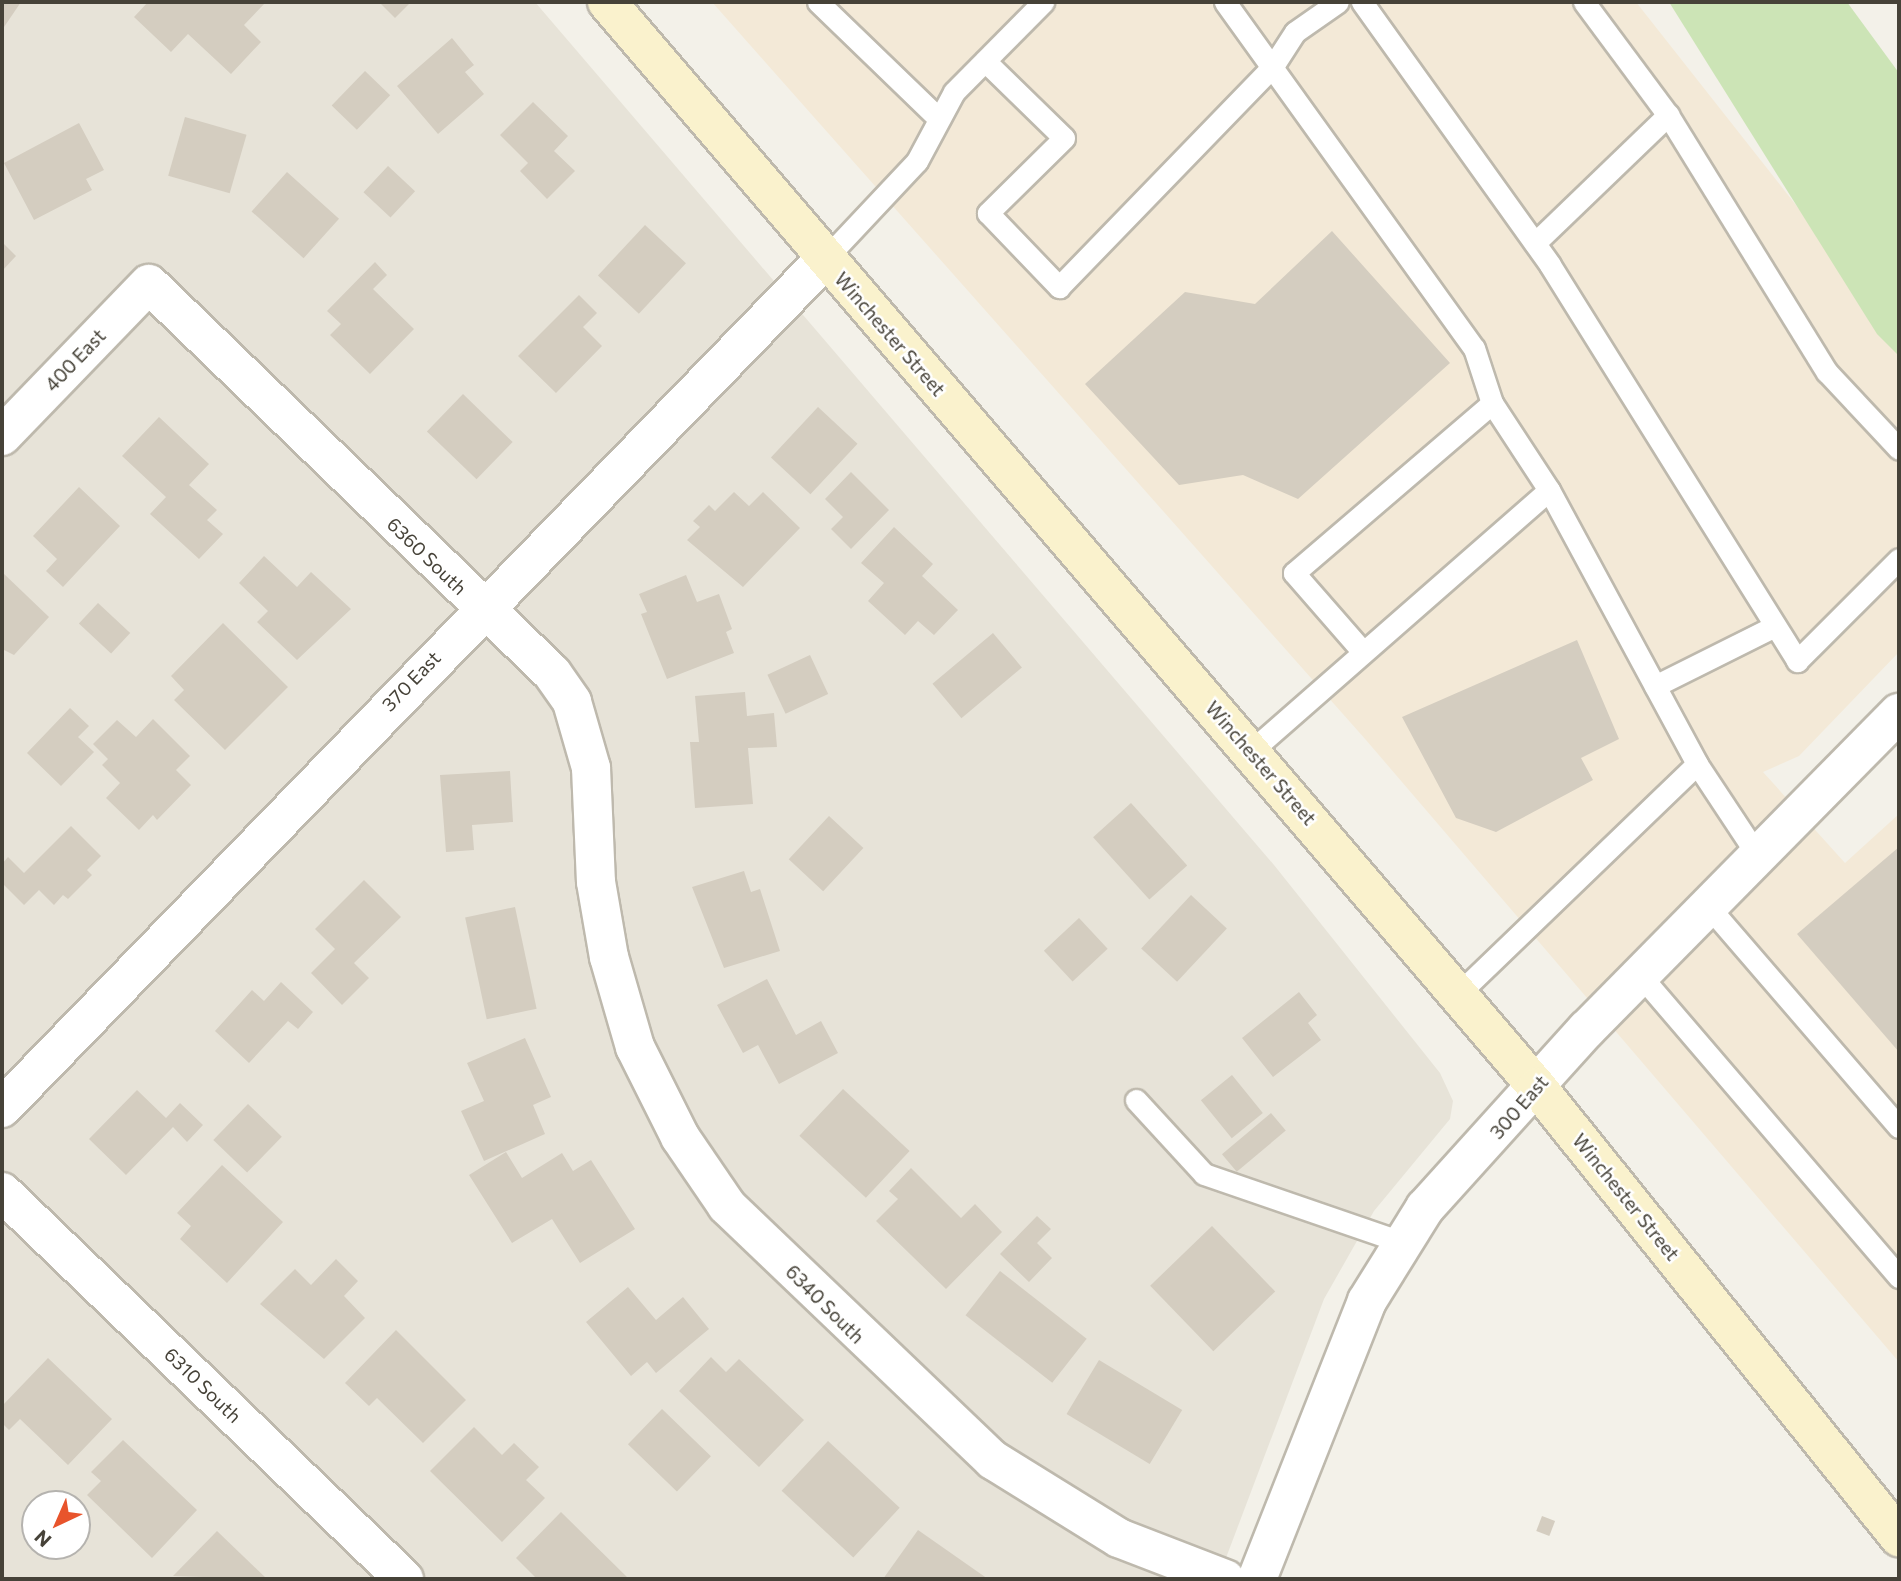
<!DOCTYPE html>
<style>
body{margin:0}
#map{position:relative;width:1901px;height:1581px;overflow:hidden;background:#f3f1e9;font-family:Commissioner,sans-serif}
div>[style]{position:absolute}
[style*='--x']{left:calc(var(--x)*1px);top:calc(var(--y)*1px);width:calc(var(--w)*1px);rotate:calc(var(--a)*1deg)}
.residential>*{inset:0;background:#e7e3d8}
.commercial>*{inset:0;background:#f3e9d7}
.green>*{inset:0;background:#cce4b6}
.building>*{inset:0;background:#d4cdc0;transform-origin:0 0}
.roads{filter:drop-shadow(2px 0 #beb9ad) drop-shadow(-2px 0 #beb9ad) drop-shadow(0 2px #beb9ad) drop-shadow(0 -2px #beb9ad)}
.lane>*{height:21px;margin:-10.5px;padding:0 10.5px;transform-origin:10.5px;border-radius:10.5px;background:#fff}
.street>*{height:38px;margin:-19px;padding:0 19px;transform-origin:19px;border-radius:19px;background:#fff}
.secondary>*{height:38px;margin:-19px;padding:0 19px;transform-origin:19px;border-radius:19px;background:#faf2cd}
span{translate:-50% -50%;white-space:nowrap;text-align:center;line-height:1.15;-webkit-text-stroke:5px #fff;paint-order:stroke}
.street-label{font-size:19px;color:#464238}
.frame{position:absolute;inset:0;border:4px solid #464238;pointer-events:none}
.north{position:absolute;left:21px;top:1490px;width:70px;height:70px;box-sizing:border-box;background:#fff;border:2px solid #b5b3af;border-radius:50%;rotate:224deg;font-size:19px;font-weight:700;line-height:28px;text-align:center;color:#464238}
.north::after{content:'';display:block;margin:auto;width:24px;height:32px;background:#e8542c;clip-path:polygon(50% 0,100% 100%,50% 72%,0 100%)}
</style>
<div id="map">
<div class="residential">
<i style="clip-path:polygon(evenodd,2px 2px,535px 2px,1274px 865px,1440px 1073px,1453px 1101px,1450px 1119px,1374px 1211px,1324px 1299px,1218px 1579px,2px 1579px,2px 2px,35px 1504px,77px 1504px,77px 1546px,35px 1546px,35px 1504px)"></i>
</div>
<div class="commercial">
<i style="clip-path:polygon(712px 2px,1636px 2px,1899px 336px,1899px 652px,1799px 756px,1763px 772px,1845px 863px,1899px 814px,1899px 1362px,1366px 740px)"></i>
</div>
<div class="green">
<i style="clip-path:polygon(1669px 2px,1847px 2px,1899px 73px,1899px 356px,1877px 334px)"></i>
</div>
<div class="building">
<i style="clip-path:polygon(2px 2px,21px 2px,2px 30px)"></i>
<i style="clip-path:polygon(148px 2px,266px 2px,244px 25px,261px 42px,231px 74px,188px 34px,171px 52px,134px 17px)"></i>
<i style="clip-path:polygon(379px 2px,411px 2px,395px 18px)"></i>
<i style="clip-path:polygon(452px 38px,474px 65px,465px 72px,484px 94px,438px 134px,397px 86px)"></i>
<i style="left:365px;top:71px;width:35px;height:48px;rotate:44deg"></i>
<i style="clip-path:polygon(533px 102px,568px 136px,554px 151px,575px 171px,547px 199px,520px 171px,528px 163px,500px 135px)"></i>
<i style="left:185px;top:117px;width:64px;height:61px;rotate:16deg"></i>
<i style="clip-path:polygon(79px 123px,104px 170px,86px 179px,92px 190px,34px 220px,4px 163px)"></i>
<i style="left:388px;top:166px;width:37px;height:36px;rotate:43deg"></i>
<i style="left:287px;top:172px;width:70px;height:53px;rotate:42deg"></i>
<i style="left:645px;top:225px;width:56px;height:69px;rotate:43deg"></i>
<i style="clip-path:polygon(1332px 231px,1450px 363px,1298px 499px,1243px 475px,1179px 485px,1085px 384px,1185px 292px,1255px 304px)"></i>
<i style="clip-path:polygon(2px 242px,16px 256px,2px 271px)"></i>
<i style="clip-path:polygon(375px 262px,387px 275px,373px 289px,414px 329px,370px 374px,330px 335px,341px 324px,327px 311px)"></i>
<i style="clip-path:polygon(579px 295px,597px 313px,583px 327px,602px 346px,556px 393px,518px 356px)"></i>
<i style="left:463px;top:394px;width:69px;height:52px;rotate:44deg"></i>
<i style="left:818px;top:407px;width:54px;height:69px;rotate:43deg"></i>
<i style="clip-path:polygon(159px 417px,209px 464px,189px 485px,217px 510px,207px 520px,223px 534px,199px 559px,150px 514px,166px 497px,122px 456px)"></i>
<i style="clip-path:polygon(851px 472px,889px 510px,851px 549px,831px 529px,843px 517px,825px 499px)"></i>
<i style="clip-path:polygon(79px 487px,120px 526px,63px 587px,46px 571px,57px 559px,33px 536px)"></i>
<i style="clip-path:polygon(734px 492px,749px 506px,763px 492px,800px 528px,743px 587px,687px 540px,700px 527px,693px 521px,709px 505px,715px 511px)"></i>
<i style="clip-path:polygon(894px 527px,933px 564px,922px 576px,958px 610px,934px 635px,918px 621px,905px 635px,868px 601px,884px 583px,861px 563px)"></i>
<i style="clip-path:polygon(264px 556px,297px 587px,311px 572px,351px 609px,297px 660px,257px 622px,268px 611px,239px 583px)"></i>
<i style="clip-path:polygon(2px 572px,49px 617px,14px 655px,2px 649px)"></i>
<i style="clip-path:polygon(686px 575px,697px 602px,719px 594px,732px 629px,726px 632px,734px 653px,667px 679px,641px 614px,647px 612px,639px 594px)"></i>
<i style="left:98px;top:603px;width:44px;height:28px;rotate:43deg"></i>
<i style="clip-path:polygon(223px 623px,288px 687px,225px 750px,174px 700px,184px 690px,171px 676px)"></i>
<i style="left:993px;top:633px;width:45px;height:79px;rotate:50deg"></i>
<i style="clip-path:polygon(1577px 640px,1619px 739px,1581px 758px,1593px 780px,1496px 832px,1456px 818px,1402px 717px)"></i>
<i style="left:810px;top:655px;width:43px;height:47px;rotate:65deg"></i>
<i style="clip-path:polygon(745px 692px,747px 716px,774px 713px,777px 747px,748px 748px,753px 804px,695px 808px,690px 742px,699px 742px,695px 696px)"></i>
<i style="clip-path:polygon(70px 708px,89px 726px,78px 737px,94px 752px,61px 786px,27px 753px)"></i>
<i style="clip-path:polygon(153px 719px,190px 756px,176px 770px,191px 785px,157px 820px,153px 815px,139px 830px,106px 798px,120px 783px,102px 765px,108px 759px,93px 744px,117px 720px,136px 737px)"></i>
<i style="clip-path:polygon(510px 771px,513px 822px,472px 825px,474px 850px,446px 852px,440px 775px)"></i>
<i style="left:1131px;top:803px;width:84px;height:51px;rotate:48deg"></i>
<i style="left:829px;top:816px;width:47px;height:59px;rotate:43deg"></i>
<i style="clip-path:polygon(71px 826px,101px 856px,87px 870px,92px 875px,68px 899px,63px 895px,54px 905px,39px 890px,24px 905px,2px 883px,2px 864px,8px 857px,24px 873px)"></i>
<i style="clip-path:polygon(1899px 847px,1899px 1052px,1797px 934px)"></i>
<i style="clip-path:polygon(744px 871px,751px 892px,760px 889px,780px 951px,724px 968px,692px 887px)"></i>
<i style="clip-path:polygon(364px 880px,401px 917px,354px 963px,369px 978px,342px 1005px,311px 973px,335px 949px,315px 929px)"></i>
<i style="left:1191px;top:895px;width:49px;height:73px;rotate:43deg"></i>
<i style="left:515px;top:907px;width:104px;height:51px;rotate:78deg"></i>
<i style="left:1079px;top:918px;width:42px;height:48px;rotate:47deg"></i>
<i style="clip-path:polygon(767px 979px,796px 1035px,821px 1021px,838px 1053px,779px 1084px,758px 1045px,743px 1053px,717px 1005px)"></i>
<i style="clip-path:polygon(281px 982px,313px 1012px,298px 1029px,288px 1021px,249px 1063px,215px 1031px,252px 990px,264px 1001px)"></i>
<i style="clip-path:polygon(1299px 992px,1317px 1015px,1308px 1023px,1321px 1040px,1273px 1077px,1242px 1038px)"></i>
<i style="clip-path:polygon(525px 1038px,551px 1097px,533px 1105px,545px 1134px,484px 1161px,461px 1111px,484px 1101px,467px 1063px)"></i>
<i style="left:1232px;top:1075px;width:49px;height:40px;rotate:51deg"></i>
<i style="left:843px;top:1089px;width:91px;height:64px;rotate:43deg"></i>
<i style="clip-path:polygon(137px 1090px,166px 1118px,180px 1103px,203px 1125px,187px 1142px,173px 1127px,126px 1175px,89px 1139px)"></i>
<i style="left:248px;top:1104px;width:47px;height:50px;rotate:44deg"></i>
<i style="left:1271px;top:1113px;width:23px;height:64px;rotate:50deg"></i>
<i style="clip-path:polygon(506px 1152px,522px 1178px,562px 1153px,573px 1171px,591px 1160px,635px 1229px,580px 1263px,552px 1219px,512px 1243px,469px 1175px)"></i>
<i style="clip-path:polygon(222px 1165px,283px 1222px,227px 1283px,180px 1239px,191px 1226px,177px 1213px)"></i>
<i style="clip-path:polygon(911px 1168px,961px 1218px,975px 1204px,1002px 1232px,946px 1289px,876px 1221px,898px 1199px,889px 1191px)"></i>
<i style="clip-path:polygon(1037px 1216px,1051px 1229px,1037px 1243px,1052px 1258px,1029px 1282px,1000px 1254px)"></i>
<i style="left:1212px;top:1226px;width:91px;height:86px;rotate:46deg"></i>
<i style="clip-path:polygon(336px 1259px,358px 1281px,344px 1296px,365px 1318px,324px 1359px,260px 1304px,295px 1269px,311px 1285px)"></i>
<i style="left:1000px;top:1271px;width:110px;height:56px;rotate:38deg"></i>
<i style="clip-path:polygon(628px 1287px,656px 1320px,683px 1297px,709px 1329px,656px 1373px,647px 1362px,631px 1376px,586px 1322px)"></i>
<i style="clip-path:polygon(396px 1330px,466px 1400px,423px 1443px,377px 1398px,369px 1406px,345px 1383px)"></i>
<i style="clip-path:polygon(711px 1357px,726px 1372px,739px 1359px,804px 1420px,759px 1467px,679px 1391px)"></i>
<i style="clip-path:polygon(48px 1358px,112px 1419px,68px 1465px,20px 1419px,9px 1430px,2px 1423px,2px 1406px)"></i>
<i style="left:1099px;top:1360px;width:97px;height:63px;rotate:31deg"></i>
<i style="left:662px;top:1409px;width:68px;height:49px;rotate:44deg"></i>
<i style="clip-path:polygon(474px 1427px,502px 1455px,514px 1443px,539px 1467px,526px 1480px,545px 1498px,502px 1542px,430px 1471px)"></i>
<i style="clip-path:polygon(123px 1440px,197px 1510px,152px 1558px,87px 1495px,101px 1481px,91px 1472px)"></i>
<i style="left:828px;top:1441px;width:98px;height:68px;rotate:43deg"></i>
<i style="clip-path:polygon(561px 1512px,629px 1579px,537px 1579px,516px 1558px)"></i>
<i style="left:1542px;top:1516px;width:14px;height:16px;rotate:21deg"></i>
<i style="clip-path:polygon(918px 1530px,988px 1579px,883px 1579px)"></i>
<i style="clip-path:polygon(217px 1531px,267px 1579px,173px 1576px)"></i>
</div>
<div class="roads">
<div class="lane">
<i style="--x:818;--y:2;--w:165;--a:44"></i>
<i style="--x:1225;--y:2;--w:426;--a:54.3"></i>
<i style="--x:1474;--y:348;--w:58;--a:71.9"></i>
<i style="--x:1492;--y:403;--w:104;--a:56.8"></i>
<i style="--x:1549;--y:490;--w:311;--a:61.6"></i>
<i style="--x:1697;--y:764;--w:330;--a:136.1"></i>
<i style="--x:1362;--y:2;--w:323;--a:54.4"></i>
<i style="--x:1550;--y:265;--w:467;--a:58"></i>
<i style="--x:1797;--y:661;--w:144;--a:-45"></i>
<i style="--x:1584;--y:2;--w:141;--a:53.4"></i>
<i style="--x:1668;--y:115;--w:302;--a:58.3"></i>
<i style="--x:1827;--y:372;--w:105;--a:46.9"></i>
<i style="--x:985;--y:61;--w:110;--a:44.3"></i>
<i style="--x:1064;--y:138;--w:107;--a:135.4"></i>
<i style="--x:988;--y:213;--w:103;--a:46.2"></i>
<i style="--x:1059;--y:287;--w:308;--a:-45.9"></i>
<i style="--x:1273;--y:66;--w:40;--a:-57.1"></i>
<i style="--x:1295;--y:32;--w:52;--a:-34.9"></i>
<i style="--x:1535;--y:243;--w:185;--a:-43.9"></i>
<i style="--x:825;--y:259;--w:134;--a:-46.8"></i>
<i style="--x:917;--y:161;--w:78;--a:-61.8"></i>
<i style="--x:954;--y:92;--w:127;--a:-45.3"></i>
<i style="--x:1363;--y:652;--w:105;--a:-131.1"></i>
<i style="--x:1294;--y:573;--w:261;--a:-40.6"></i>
<i style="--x:1655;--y:686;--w:134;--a:-26.6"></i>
<i style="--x:1251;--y:751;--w:396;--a:-41.2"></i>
<i style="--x:1697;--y:764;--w:110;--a:56.5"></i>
<i style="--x:1708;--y:906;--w:292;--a:49.2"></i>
<i style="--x:1640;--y:975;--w:398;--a:49.4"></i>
<i style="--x:1136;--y:1100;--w:100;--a:47.4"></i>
<i style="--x:1204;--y:1174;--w:208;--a:19"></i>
</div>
<div class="street">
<i style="--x:2;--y:436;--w:211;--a:-46"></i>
<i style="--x:149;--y:284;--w:560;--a:43.99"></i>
<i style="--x:552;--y:673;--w:35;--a:55"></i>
<i style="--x:572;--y:702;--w:69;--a:73.9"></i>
<i style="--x:591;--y:768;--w:114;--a:87.5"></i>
<i style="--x:596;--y:882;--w:76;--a:80.2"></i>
<i style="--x:609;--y:957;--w:94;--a:73.9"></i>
<i style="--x:635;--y:1047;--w:101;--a:63.4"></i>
<i style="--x:680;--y:1137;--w:83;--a:55.7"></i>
<i style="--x:727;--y:1206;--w:368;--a:43.7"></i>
<i style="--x:993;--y:1460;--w:148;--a:31.8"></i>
<i style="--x:1119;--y:1538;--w:114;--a:21.1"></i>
<i style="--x:2;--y:1108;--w:1182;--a:-45.89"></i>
<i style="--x:2;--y:1192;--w:558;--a:43.91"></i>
<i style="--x:1257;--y:1579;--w:299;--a:-68.4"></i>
<i style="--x:1367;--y:1301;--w:110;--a:-58.1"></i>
<i style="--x:1425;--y:1208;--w:241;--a:-47.9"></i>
<i style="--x:1587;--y:1029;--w:444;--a:-45.4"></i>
</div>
<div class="secondary">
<i style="--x:607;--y:2;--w:1429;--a:49.4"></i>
<i style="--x:1537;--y:1087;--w:578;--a:51.19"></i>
</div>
</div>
<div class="street-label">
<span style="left:890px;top:334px;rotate:49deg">Winchester Street</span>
<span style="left:75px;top:360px;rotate:-46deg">400 East</span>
<span style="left:427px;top:556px;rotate:44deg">6360 South</span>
<span style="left:411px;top:681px;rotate:-46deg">370 East</span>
<span style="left:1261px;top:763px;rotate:49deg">Winchester Street</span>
<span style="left:1519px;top:1107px;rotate:-49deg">300 East</span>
<span style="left:1626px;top:1197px;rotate:51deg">Winchester Street</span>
<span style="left:825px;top:1304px;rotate:45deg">6340 South</span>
<span style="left:203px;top:1385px;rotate:44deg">6310 South</span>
</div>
<div class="frame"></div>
<div class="north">N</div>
</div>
